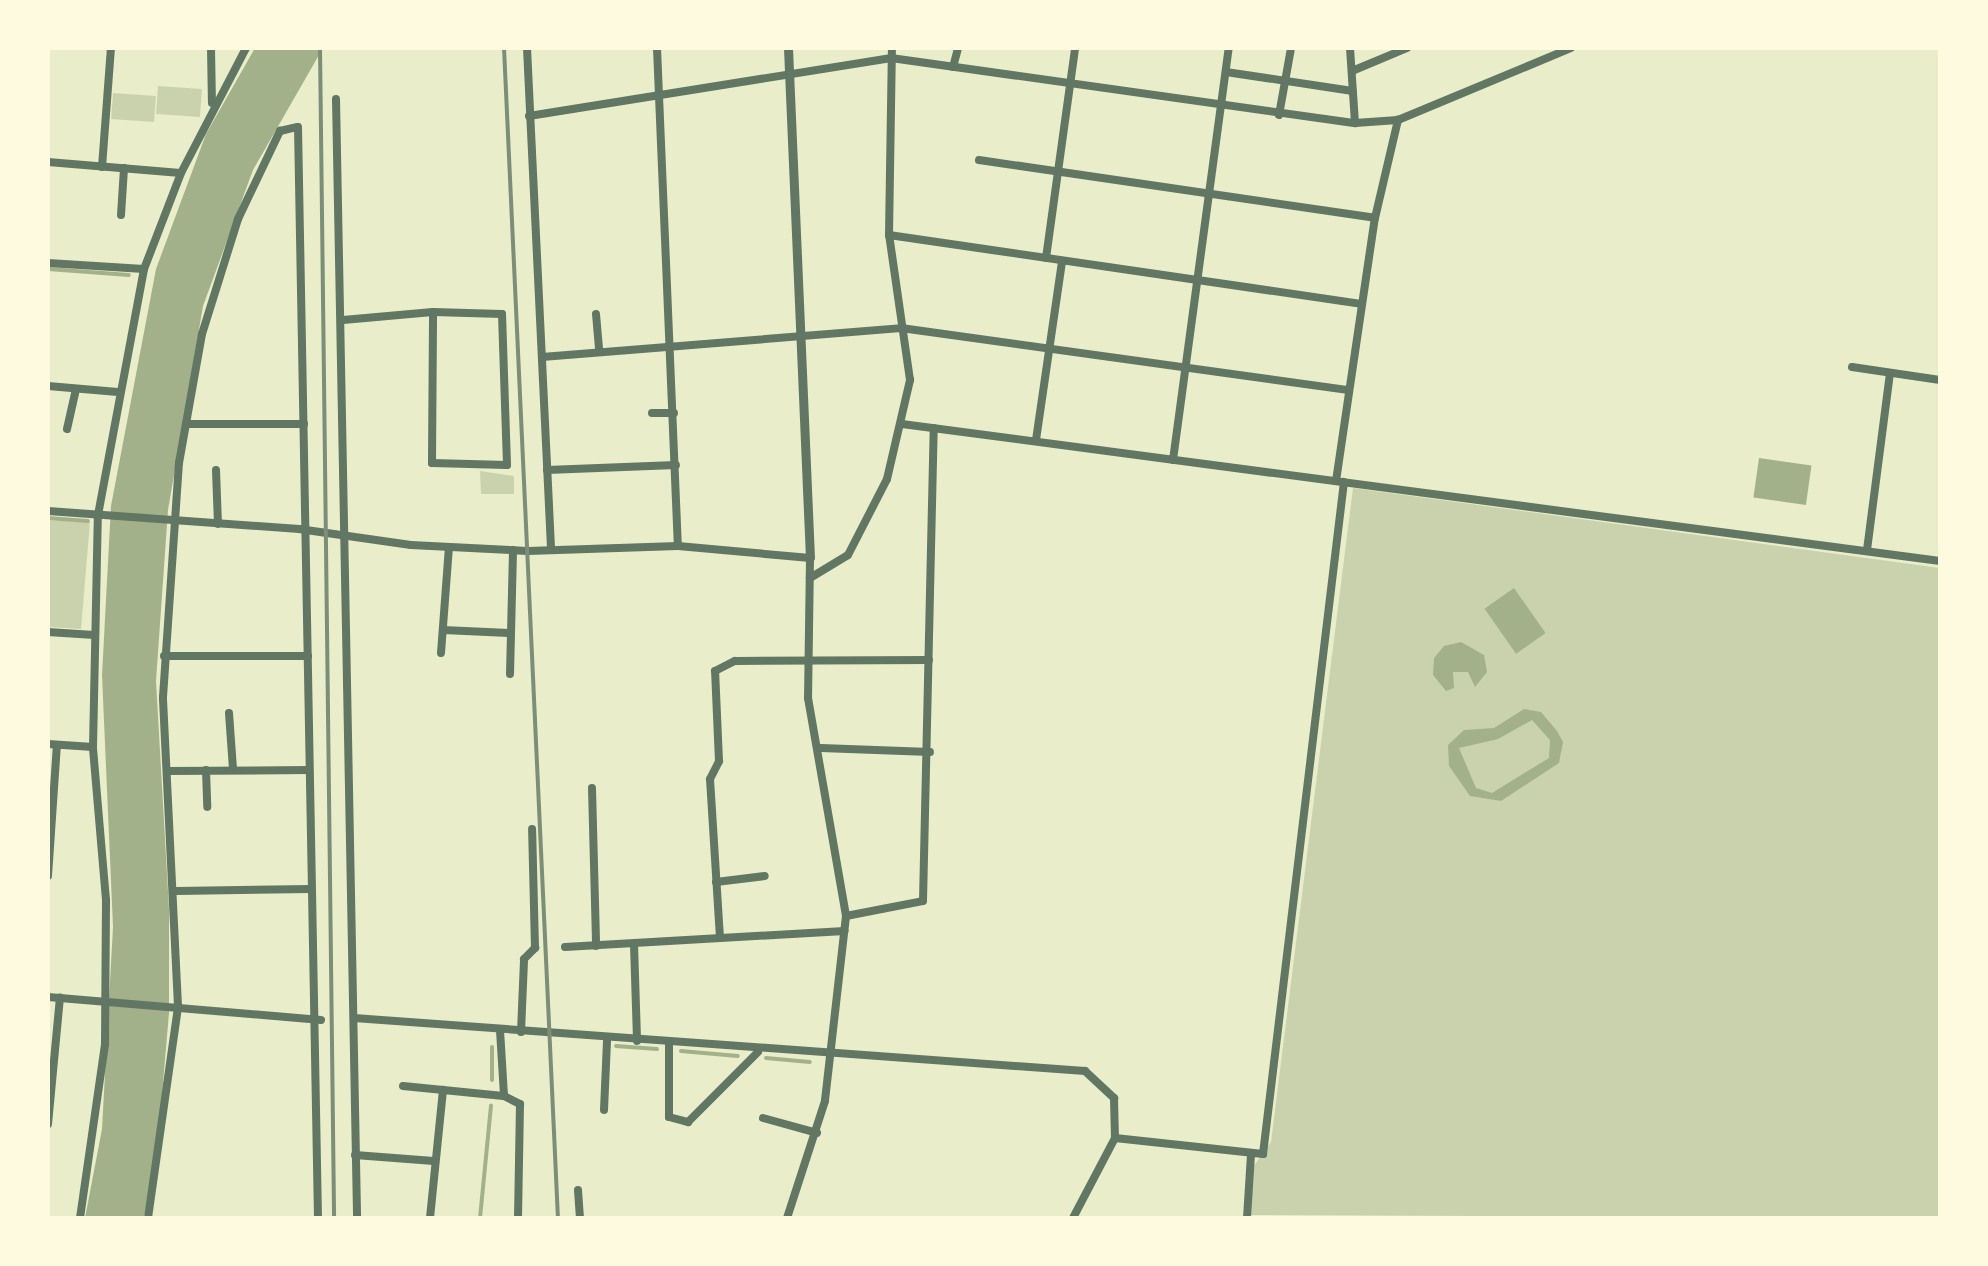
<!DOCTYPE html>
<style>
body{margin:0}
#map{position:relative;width:1988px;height:1266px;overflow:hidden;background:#e9edc9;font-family:Jost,sans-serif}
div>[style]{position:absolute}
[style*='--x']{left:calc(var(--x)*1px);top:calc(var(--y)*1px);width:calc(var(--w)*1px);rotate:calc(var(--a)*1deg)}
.green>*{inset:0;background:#cad2ad;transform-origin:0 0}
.water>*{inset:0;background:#a3b18a;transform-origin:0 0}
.stream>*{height:4px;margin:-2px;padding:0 2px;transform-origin:2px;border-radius:2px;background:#a3b18a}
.minor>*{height:8px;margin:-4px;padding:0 4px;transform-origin:4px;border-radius:4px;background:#617663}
.tertiary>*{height:9px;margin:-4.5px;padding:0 4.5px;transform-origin:4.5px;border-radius:4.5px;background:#617663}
.rail>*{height:4px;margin:-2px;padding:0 2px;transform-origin:2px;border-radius:2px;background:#7c8e77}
span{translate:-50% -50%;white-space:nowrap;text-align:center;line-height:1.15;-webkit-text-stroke:9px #fefae0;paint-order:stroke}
.frame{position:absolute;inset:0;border:50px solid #fefae0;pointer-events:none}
</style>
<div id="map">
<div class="green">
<i style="left:158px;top:86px;width:44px;height:28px;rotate:4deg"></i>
<i style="left:113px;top:93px;width:43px;height:26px;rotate:4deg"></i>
<i style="clip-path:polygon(480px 471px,514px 476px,514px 494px,481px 494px)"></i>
<i style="clip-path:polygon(1353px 488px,1940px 568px,1940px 1218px,1251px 1215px,1253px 1167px,1271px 1142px)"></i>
<i style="clip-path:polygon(48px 520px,90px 522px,81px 629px,48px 627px)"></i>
</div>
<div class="water">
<i style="clip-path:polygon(255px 48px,323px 48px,253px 170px,203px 306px,168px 510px,156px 681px,169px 909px,169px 1013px,158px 1141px,144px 1218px,85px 1218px,102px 1129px,113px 927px,102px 675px,111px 506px,156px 269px,206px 134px)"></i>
<i style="left:1759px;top:458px;width:53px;height:40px;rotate:8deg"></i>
<i style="left:1514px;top:588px;width:55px;height:36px;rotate:55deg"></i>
<i style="clip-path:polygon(1461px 642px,1484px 655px,1487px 672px,1475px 687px,1468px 672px,1453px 672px,1454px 688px,1446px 691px,1433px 675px,1434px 658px,1444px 646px)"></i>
<i style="clip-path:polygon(evenodd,1524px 709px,1541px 712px,1557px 731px,1563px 742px,1559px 763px,1501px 801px,1470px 796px,1449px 766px,1448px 745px,1464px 730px,1494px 728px,1524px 709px,1532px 720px,1550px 740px,1549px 758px,1492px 793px,1476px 788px,1459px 748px,1498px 739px,1532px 720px)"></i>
</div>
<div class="stream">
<i style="--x:48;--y:269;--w:81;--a:4.2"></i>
<i style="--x:48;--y:518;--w:40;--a:4.3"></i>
<i style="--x:616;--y:1046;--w:41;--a:4.2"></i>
<i style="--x:492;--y:1047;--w:33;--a:90"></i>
<i style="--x:681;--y:1051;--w:57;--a:5"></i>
<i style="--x:766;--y:1058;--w:44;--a:5.2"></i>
<i style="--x:480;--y:1218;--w:113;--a:-84.4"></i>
</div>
<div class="minor">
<i style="--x:211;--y:48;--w:55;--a:89"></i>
<i style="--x:527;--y:48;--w:501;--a:87.25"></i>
<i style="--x:657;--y:48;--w:498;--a:87.6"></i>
<i style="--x:1350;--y:48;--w:75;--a:86.2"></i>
<i style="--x:953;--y:67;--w:20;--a:-75"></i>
<i style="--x:1352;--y:71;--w:60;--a:-22.7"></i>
<i style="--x:1226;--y:72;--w:128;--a:8.5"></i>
<i style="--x:336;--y:99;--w:1119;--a:88.92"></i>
<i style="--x:1279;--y:115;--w:68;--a:-79.8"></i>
<i style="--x:529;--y:116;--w:367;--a:-9.1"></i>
<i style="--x:891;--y:58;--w:469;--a:8"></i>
<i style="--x:1355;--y:123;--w:43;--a:-4"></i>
<i style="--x:1398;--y:120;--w:187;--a:-22.6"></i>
<i style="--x:979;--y:160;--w:400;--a:8.3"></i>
<i style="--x:48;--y:162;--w:133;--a:4.7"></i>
<i style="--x:102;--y:167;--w:119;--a:-85.7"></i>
<i style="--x:121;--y:215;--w:47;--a:-86.3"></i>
<i style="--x:889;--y:235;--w:477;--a:8.3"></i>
<i style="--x:1046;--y:258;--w:212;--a:-82.1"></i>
<i style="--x:48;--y:263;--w:96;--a:3.6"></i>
<i style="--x:596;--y:314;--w:38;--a:85"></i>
<i style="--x:343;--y:320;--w:90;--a:-5.1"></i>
<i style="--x:433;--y:312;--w:69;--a:1.7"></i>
<i style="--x:502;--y:314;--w:151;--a:88.1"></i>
<i style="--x:507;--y:465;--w:75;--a:-178.5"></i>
<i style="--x:432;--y:463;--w:151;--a:-89.6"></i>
<i style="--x:542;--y:357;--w:360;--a:-4.6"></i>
<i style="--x:901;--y:328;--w:452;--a:7.9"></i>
<i style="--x:1852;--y:367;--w:89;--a:8.4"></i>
<i style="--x:48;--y:386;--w:70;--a:4.9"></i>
<i style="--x:652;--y:413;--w:22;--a:0"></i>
<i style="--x:186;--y:424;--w:118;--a:0"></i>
<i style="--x:902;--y:424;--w:1047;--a:7.52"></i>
<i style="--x:67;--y:429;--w:41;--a:-77.3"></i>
<i style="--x:1036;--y:440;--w:181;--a:-81.7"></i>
<i style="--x:1173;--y:460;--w:416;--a:-82.3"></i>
<i style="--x:216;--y:470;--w:54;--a:87.9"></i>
<i style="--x:547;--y:470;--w:129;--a:-2.2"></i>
<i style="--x:1336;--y:481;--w:266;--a:-81.6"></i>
<i style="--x:1375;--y:218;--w:101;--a:-76.8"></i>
<i style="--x:48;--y:511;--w:252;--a:4.1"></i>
<i style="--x:299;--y:529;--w:113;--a:8.1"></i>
<i style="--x:411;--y:545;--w:117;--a:2.9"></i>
<i style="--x:528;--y:551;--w:150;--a:-1.9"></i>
<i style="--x:678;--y:546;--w:133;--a:5.2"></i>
<i style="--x:810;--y:558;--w:140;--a:90.8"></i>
<i style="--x:808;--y:698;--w:221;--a:80.1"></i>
<i style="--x:846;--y:916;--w:186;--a:96.5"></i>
<i style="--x:825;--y:1101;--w:123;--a:108"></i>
<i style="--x:1867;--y:550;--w:178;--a:-82.6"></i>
<i style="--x:810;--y:578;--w:44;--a:-31.2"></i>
<i style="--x:848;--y:555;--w:85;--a:-62.8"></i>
<i style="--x:887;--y:479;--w:102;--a:-76.9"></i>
<i style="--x:910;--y:380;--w:147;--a:-98.2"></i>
<i style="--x:889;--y:235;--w:187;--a:-89.1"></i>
<i style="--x:443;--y:630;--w:66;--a:2.6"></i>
<i style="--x:48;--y:632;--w:46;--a:3.7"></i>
<i style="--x:441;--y:653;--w:106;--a:-85.7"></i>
<i style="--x:164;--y:656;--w:144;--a:0"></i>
<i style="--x:510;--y:674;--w:124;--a:-88.6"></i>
<i style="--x:229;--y:713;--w:56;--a:85.9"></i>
<i style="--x:48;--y:744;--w:45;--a:3.8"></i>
<i style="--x:821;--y:748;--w:109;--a:2.1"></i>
<i style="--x:206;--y:770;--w:37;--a:88"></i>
<i style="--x:167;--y:771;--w:142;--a:-0.4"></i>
<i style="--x:592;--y:788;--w:158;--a:88.5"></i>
<i style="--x:48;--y:876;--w:131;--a:-86.1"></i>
<i style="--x:716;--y:882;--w:49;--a:-7"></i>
<i style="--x:177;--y:891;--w:134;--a:-0.9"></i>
<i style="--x:846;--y:916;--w:78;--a:-11"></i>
<i style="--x:923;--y:901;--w:473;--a:-88.7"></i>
<i style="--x:720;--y:938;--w:159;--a:-93.6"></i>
<i style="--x:710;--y:779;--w:20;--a:-63"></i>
<i style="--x:719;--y:761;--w:90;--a:-92.5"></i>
<i style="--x:715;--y:671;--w:22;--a:-27"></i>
<i style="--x:735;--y:661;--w:194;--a:-0.3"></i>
<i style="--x:634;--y:944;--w:97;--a:88.2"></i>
<i style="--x:565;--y:947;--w:280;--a:-3.3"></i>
<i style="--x:48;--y:997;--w:274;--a:4.8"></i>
<i style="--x:354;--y:1018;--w:733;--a:4.15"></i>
<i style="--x:1085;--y:1071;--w:40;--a:43"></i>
<i style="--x:1114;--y:1098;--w:40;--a:88.6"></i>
<i style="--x:1115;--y:1138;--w:90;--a:117.7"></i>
<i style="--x:500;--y:1030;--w:66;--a:86.5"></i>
<i style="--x:504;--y:1096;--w:18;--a:27"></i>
<i style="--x:520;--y:1104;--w:114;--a:91"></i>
<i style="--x:521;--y:1032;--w:73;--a:-87.6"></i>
<i style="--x:524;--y:959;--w:16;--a:-45"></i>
<i style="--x:535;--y:948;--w:119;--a:-91.4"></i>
<i style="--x:669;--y:1045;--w:72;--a:90"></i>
<i style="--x:669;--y:1117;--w:20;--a:15"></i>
<i style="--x:688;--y:1122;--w:99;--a:-45"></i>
<i style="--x:403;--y:1086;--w:101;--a:5.7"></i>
<i style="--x:604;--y:1110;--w:70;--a:-87.5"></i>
<i style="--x:763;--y:1118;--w:56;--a:15.5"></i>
<i style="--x:48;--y:1124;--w:127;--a:-84.6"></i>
<i style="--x:1115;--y:1138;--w:149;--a:6.2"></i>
<i style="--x:1263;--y:1154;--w:677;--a:-83.13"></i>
<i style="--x:355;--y:1155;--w:79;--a:4.3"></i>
<i style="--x:578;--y:1190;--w:28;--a:86"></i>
<i style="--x:80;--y:1218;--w:176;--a:-81.8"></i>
<i style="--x:105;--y:1044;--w:144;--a:-89.6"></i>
<i style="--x:106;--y:900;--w:154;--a:-94.9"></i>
<i style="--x:93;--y:747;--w:232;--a:-88.8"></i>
<i style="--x:98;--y:515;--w:250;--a:-79.4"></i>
<i style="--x:144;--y:269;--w:103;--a:-68.9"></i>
<i style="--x:181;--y:173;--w:141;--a:-62.5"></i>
<i style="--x:148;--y:1218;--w:214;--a:-81.9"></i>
<i style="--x:178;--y:1006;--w:309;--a:-92.8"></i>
<i style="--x:163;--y:697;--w:235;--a:-86.1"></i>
<i style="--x:179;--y:463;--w:131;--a:-79.9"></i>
<i style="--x:202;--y:334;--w:121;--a:-72.6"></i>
<i style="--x:238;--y:219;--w:98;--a:-64.5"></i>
<i style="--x:280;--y:131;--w:18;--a:-13"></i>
<i style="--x:298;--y:127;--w:1091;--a:88.95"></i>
<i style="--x:430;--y:1218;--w:129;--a:-84.2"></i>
<i style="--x:1247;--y:1218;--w:64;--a:-86.4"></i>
</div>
<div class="tertiary">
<i style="--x:788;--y:48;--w:510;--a:87.53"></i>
</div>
<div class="rail">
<i style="--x:320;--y:48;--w:1170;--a:89.31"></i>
<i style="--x:504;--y:48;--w:1171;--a:87.36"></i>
</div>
<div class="frame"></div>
</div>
